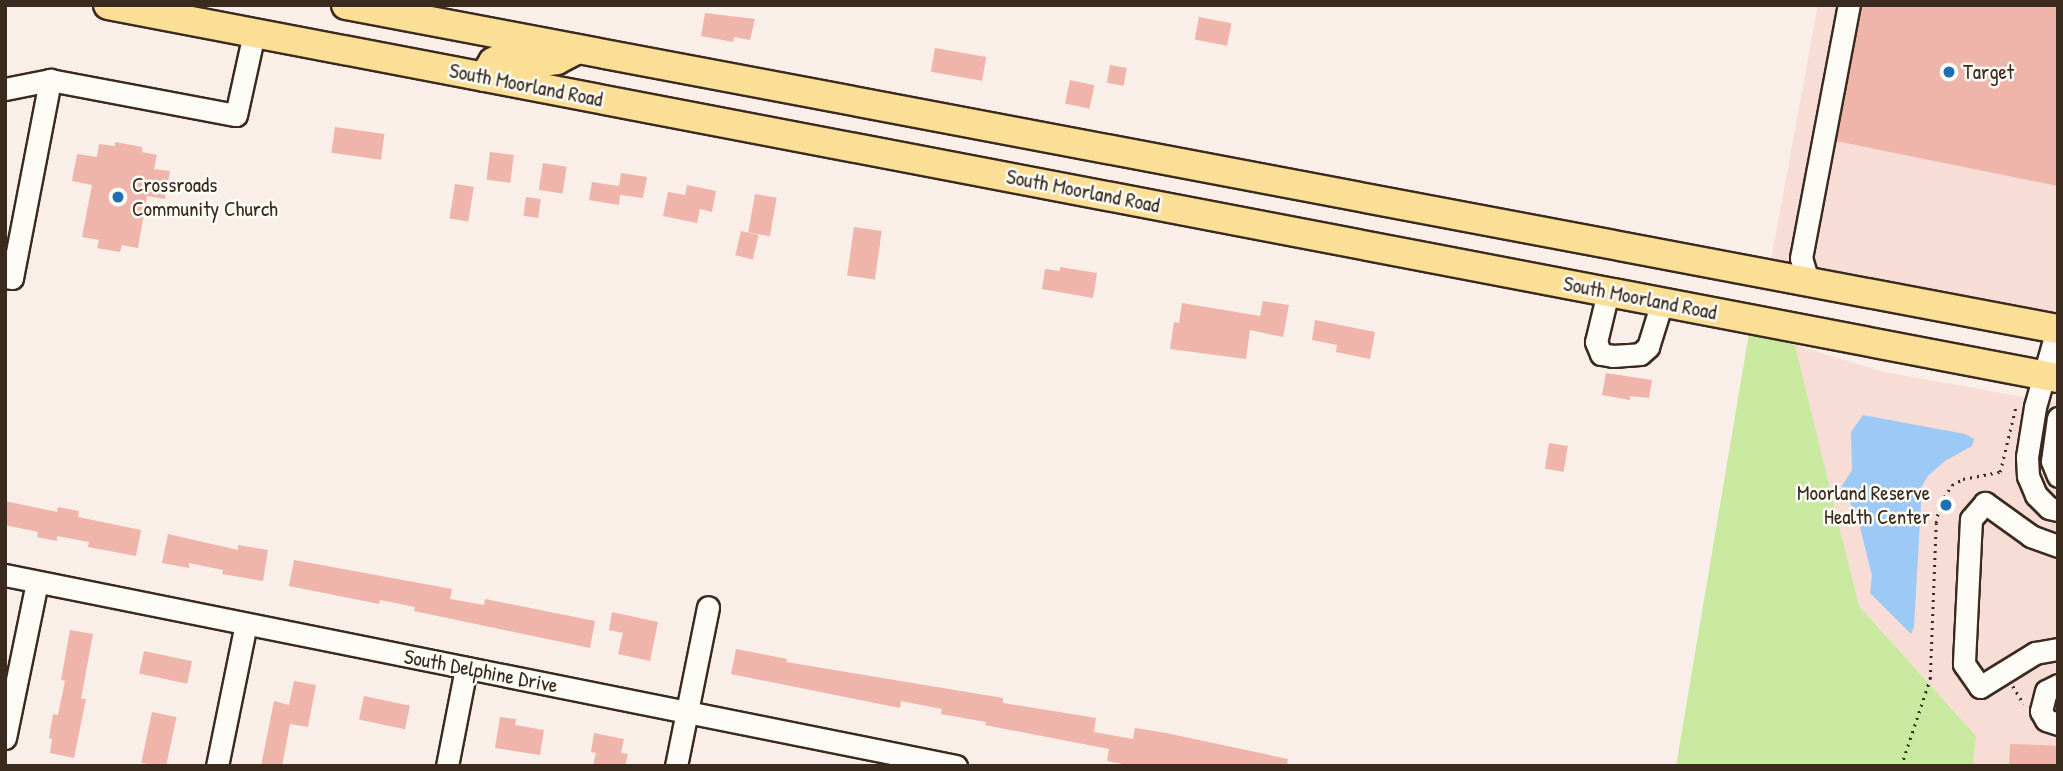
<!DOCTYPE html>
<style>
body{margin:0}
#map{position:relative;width:2063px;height:771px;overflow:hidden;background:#faeee8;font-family:"Patrick Hand",sans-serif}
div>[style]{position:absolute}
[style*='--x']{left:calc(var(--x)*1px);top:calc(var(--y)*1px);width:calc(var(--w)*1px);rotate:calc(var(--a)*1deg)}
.built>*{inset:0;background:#f7ddd5}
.green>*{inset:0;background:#cae9a0}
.water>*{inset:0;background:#9cc9f6}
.building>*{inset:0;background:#efb5aa;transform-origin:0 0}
.path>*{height:2.5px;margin-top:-1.25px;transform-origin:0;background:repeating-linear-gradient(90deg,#3b2a1e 0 2px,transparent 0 7px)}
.roads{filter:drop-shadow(2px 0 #3b2a1e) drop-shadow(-2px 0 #3b2a1e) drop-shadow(0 2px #3b2a1e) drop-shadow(0 -2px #3b2a1e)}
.minor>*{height:21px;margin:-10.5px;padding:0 10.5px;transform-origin:10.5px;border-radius:10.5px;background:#fdfcf7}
.major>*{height:28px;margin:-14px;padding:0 14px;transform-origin:14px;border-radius:14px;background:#fbdf96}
.dots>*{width:19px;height:19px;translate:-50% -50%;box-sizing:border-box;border:4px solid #fdfcf7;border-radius:50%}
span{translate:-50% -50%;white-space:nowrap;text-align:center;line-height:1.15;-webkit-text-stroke:5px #fdfcf7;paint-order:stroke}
.poi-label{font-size:21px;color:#3b2a1e}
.left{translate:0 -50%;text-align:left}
.right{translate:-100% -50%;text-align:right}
.street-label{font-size:21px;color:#3b2a1e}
.frame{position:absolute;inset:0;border:7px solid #3b2a1e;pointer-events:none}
</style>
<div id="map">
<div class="built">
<i style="clip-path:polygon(1818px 5px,2058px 5px,2058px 329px,1768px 276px)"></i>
<i style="clip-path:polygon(1795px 345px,1884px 372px,2058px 403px,2058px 766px,1973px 766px,1976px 736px,1859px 606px)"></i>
</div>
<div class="green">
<i style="clip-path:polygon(1749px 333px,1795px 345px,1859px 606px,1976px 736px,1973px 766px,1676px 766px)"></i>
</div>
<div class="water">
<i style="clip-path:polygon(1863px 415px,1965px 434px,1974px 439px,1972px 446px,1945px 461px,1928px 476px,1922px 486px,1914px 627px,1911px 634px,1870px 593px,1872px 576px,1858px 519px,1842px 486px,1852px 470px,1851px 432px)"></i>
</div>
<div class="building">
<i style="clip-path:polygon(1862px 5px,2058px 5px,2058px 186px,1836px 141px)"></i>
<i style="clip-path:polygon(705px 13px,755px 19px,750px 40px,734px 37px,733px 42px,701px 36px)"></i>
<i style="left:1199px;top:17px;width:33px;height:23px;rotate:11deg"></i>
<i style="left:935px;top:48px;width:52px;height:24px;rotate:10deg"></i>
<i style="left:1110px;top:65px;width:17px;height:18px;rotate:10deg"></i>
<i style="left:1070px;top:80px;width:25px;height:24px;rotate:12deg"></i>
<i style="left:335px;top:127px;width:50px;height:26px;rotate:8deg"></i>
<i style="clip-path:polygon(115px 142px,142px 147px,142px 152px,157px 155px,154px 169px,170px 171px,165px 199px,147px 196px,138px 248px,122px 245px,120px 252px,97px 248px,99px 240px,82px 237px,92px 185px,72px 181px,77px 154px,97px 157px,99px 144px,115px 146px)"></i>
<i style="left:490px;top:152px;width:24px;height:28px;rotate:7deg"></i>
<i style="left:543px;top:163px;width:24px;height:27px;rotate:9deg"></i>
<i style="clip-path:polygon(621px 173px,647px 177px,643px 198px,620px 195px,619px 205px,589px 200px,592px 182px,619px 186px)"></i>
<i style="left:455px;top:184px;width:19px;height:35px;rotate:9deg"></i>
<i style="clip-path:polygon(687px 185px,716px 191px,712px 212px,700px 209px,697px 223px,663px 216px,668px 192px,685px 195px)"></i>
<i style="left:755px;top:194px;width:22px;height:39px;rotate:10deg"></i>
<i style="left:526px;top:197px;width:15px;height:19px;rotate:8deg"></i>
<i style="left:854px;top:227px;width:28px;height:49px;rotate:8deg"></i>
<i style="left:741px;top:231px;width:18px;height:25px;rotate:13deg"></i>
<i style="clip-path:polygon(1060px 267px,1097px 273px,1093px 298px,1042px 289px,1045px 269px,1060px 271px)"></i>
<i style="clip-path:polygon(1263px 301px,1289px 305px,1283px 337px,1250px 330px,1246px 359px,1170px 349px,1174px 322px,1179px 323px,1182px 303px,1260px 316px)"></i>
<i style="clip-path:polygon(1315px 320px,1375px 332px,1370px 359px,1336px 352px,1337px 345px,1312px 340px)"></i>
<i style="clip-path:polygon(1606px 373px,1652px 380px,1649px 398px,1630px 396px,1630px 400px,1602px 395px)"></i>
<i style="left:1549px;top:443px;width:19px;height:26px;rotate:9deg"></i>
<i style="clip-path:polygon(5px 501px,57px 512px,58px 507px,79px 511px,78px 517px,141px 530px,136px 556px,88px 547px,89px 542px,57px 536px,57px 541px,37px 537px,38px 532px,5px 525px)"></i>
<i style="clip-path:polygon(168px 534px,238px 550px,238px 545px,268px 550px,263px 581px,222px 574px,223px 570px,189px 563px,189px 568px,162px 563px)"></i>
<i style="clip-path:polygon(294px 560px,452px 589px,450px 599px,484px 605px,485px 599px,595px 621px,590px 648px,414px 611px,415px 607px,380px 600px,379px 604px,289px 586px)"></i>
<i style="clip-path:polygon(612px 612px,658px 622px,650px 661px,618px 654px,623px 633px,609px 630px)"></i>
<i style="clip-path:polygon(70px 630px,93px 634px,81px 699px,86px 699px,74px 758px,50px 753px,52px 739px,49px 738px,53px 714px,58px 715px,65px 681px,61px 680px)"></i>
<i style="clip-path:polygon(736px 649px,787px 659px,786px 662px,991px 696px,1003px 698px,1003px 703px,1096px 718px,1094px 732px,1133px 739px,1135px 728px,1166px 733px,1288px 759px,1287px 766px,1133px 766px,1107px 761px,1109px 749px,985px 725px,986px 722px,941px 714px,942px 709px,901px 701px,900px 708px,731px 674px)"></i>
<i style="left:144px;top:651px;width:49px;height:23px;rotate:12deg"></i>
<i style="clip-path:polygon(294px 681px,316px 685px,308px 727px,290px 724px,282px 766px,261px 766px,274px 701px,289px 705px)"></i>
<i style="left:364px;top:696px;width:47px;height:24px;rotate:12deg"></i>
<i style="left:152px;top:712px;width:25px;height:52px;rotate:12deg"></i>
<i style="clip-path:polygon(500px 717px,516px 719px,515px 725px,544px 730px,540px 755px,495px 748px)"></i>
<i style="clip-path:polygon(594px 733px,624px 739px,621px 753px,628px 754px,625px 766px,593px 766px,596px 753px,591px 752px)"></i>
<i style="left:2010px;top:744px;width:48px;height:22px;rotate:2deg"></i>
</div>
<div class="path">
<i style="--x:2013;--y:686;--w:21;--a:59"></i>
<i style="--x:1901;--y:766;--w:92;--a:-71.6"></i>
<i style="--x:1930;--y:679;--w:156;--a:-87.8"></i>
<i style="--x:1936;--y:523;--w:20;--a:-79"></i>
<i style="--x:1940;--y:503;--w:22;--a:-56"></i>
<i style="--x:1952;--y:485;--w:13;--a:-29"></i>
<i style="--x:1963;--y:479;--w:38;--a:-11"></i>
<i style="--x:2000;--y:472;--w:68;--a:-76.4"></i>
</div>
<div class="roads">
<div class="minor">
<i style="--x:5;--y:89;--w:46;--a:-11.3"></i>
<i style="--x:5;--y:277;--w:7;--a:8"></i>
<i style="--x:12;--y:278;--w:202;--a:-79.1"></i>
<i style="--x:50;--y:80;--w:189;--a:10.7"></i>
<i style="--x:236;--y:115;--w:84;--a:-77.6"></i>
<i style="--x:1809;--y:284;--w:27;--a:-107"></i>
<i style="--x:1801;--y:258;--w:258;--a:-79.3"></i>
<i style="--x:1608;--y:292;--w:51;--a:103.5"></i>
<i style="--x:1596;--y:342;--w:13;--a:67"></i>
<i style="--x:1601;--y:354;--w:12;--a:9"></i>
<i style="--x:1613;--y:356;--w:27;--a:-4"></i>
<i style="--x:1640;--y:354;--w:11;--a:-41"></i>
<i style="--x:1648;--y:347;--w:47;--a:-72.7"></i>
<i style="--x:2058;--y:326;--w:84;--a:105.9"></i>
<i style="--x:2035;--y:407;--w:51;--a:99.1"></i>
<i style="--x:2027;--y:457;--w:19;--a:87"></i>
<i style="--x:2028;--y:476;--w:21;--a:67"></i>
<i style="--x:2036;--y:495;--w:18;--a:45"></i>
<i style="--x:2049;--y:508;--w:9;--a:13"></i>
<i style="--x:2058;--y:418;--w:43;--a:97.9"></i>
<i style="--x:2052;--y:461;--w:16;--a:68"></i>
<i style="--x:2058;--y:546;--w:29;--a:-160"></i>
<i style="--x:2031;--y:536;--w:57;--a:-144.3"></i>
<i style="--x:1985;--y:503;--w:21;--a:131"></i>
<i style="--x:1971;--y:519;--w:145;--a:92.8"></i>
<i style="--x:1964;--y:664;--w:28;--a:55"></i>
<i style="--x:1980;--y:687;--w:65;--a:-31.7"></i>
<i style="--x:2035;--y:653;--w:23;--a:-10"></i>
<i style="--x:5;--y:575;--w:970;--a:11.36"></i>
<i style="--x:2058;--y:685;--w:13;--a:153"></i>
<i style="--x:2046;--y:691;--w:21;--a:104"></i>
<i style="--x:2041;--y:711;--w:10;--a:61"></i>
<i style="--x:2046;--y:720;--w:13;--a:18"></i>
<i style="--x:5;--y:738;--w:159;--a:-78.4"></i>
<i style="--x:217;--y:766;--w:145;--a:-78.5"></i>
<i style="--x:447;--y:766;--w:100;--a:-79"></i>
<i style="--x:676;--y:766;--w:162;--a:-78.6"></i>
</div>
<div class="major">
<i style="--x:108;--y:5;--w:1985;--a:10.83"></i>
<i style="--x:346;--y:5;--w:1742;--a:10.72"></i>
<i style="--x:484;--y:77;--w:17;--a:-59"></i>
<i style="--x:493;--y:62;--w:9;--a:-27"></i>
<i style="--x:501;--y:58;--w:42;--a:5.4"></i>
<i style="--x:543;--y:62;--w:14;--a:-8"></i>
<i style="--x:557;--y:60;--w:19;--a:-28"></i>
</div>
</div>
<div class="dots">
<i style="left:1949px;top:72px;background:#1f6fb2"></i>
<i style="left:118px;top:197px;background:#1f6fb2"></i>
<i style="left:1946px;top:505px;background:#1f6fb2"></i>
</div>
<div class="poi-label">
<span class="left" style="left:1963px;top:72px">Target</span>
<span class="left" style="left:132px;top:197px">Crossroads<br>Community Church</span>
<span class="right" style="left:1930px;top:505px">Moorland Reserve<br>Health Center</span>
</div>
<div class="street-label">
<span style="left:526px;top:85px;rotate:11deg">South Moorland Road</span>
<span style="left:1083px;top:191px;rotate:11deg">South Moorland Road</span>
<span style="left:1640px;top:298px;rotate:11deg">South Moorland Road</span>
<span style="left:481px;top:671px;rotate:11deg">South Delphine Drive</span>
</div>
<div class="frame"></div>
</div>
